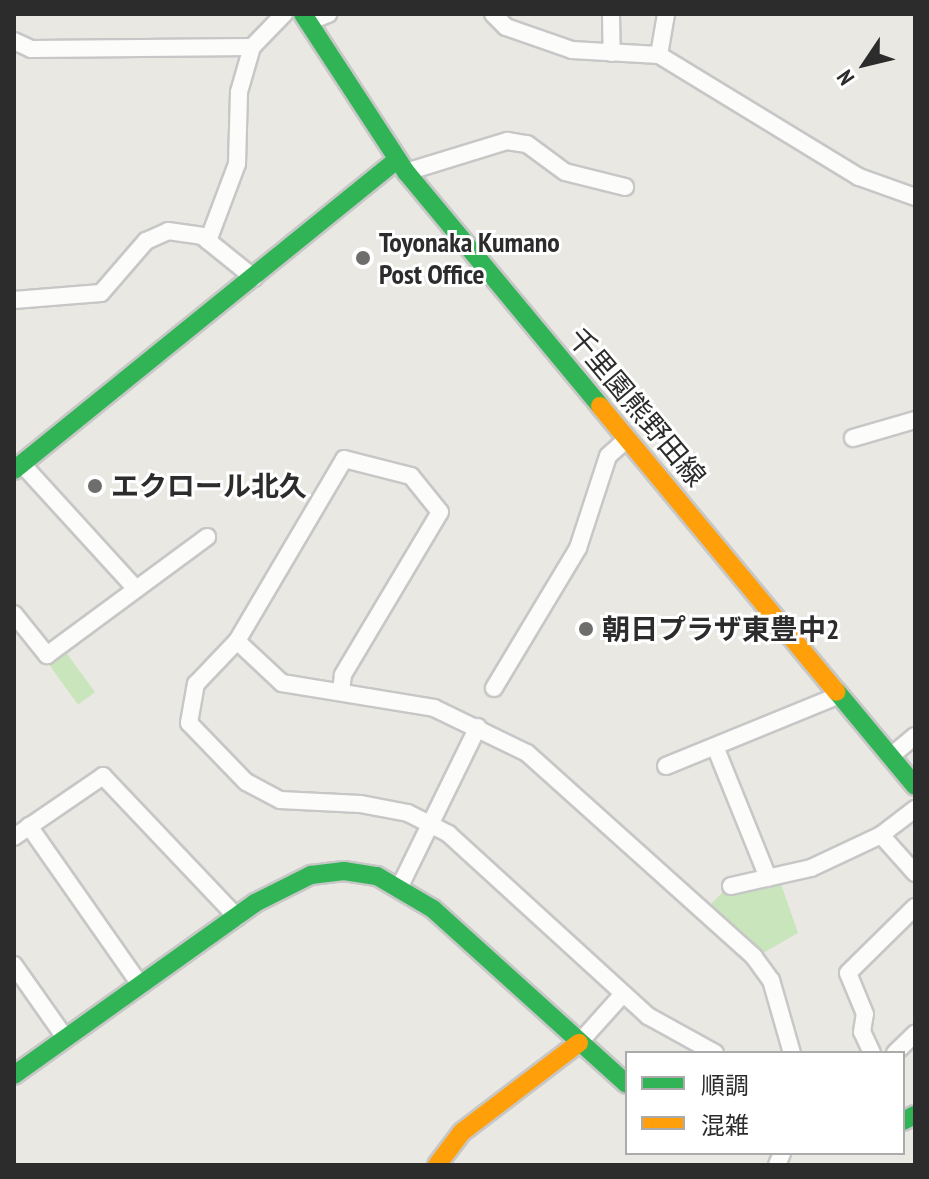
<!DOCTYPE html>
<meta charset="utf-8">
<style>
body{margin:0}
#map{position:relative;width:929px;height:1179px;overflow:hidden;background:#eae8e2;font-family:"PT Sans Narrow","Noto Sans JP",sans-serif}
div>[style]{position:absolute}
[style*='--x']{left:calc(var(--x)*1px);top:calc(var(--y)*1px);width:calc(var(--w)*1px);rotate:calc(var(--a)*1deg)}
.green>*{inset:0;background:#c8e5bc;transform-origin:0 0}
.roads{filter:drop-shadow(2px 0 #c7c7c7) drop-shadow(-2px 0 #c7c7c7) drop-shadow(0 2px #c7c7c7) drop-shadow(0 -2px #c7c7c7)}
.street>*{height:16px;margin:-8px;padding:0 8px;transform-origin:8px;border-radius:8px;background:#fcfcfb}
.fast>*{height:18px;margin:-9px;padding:0 9px;transform-origin:9px;border-radius:9px;background:#30b455}
.slow>*{height:18px;margin:-9px;padding:0 9px;transform-origin:9px;border-radius:9px;background:#ff9f0a}
.dots>*{width:22px;height:22px;translate:-50% -50%;box-sizing:border-box;border:4px solid #fff;border-radius:50%}
span{translate:-50% -50%;white-space:nowrap;text-align:center;line-height:1.15;-webkit-text-stroke:6px #fff;paint-order:stroke}
.poi-label{font-size:28px;color:#2c2c2c;font-weight:700}
.left{translate:0 -50%;text-align:left}
.street-label{font-size:28px;color:#2c2c2c}
.frame{position:absolute;inset:0;border:16px solid #2c2c2c;pointer-events:none}
.legend{position:absolute;left:625px;top:1051px;width:280px;height:104px;box-sizing:border-box;background:#fff;border:2px solid #ababab;margin:0;padding:10px 14px;list-style:none;font-size:24px;color:#2c2c2c}
.legend li{display:flex;align-items:center;gap:16px;height:40px}
.legend b{width:40px;border:2px solid #ababab}
.north{position:absolute;left:825px;top:24px;width:80px;height:80px;-webkit-text-stroke:6px #fff;paint-order:stroke;rotate:235deg;font-size:22px;font-weight:700;line-height:32px;text-align:center;color:#2c2c2c}
.north::after{content:'';display:block;margin:auto;width:28px;height:36px;background:#2c2c2c;clip-path:polygon(50% 0,100% 100%,50% 72%,0 100%)}
</style>
<div id="map">
<div class="green">
<i style="left:65px;top:651px;width:51px;height:21px;rotate:54deg"></i>
<i style="clip-path:polygon(781px 884px,798px 933px,763px 953px,711px 904px,727px 888px,731px 894px)"></i>
</div>
<div class="roads">
<div class="street">
<i style="--x:493;--y:14;--w:18;--a:45"></i>
<i style="--x:506;--y:27;--w:70;--a:19.2"></i>
<i style="--x:572;--y:50;--w:87;--a:3.3"></i>
<i style="--x:659;--y:55;--w:234;--a:31.4"></i>
<i style="--x:859;--y:177;--w:59;--a:19.7"></i>
<i style="--x:611;--y:14;--w:39;--a:89"></i>
<i style="--x:308;--y:22;--w:22;--a:-22"></i>
<i style="--x:14;--y:41;--w:19;--a:25"></i>
<i style="--x:31;--y:49;--w:221;--a:-0.5"></i>
<i style="--x:252;--y:47;--w:46;--a:-45.9"></i>
<i style="--x:659;--y:55;--w:42;--a:-80.3"></i>
<i style="--x:406;--y:172;--w:106;--a:-17.1"></i>
<i style="--x:507;--y:141;--w:20;--a:9"></i>
<i style="--x:527;--y:144;--w:47;--a:36.4"></i>
<i style="--x:565;--y:172;--w:62;--a:14"></i>
<i style="--x:208;--y:241;--w:82;--a:-69.4"></i>
<i style="--x:237;--y:164;--w:72;--a:-88.4"></i>
<i style="--x:239;--y:92;--w:47;--a:-73.9"></i>
<i style="--x:14;--y:300;--w:87;--a:-4.6"></i>
<i style="--x:101;--y:293;--w:69;--a:-49.1"></i>
<i style="--x:146;--y:241;--w:24;--a:-24"></i>
<i style="--x:168;--y:231;--w:34;--a:8"></i>
<i style="--x:202;--y:236;--w:67;--a:38.9"></i>
<i style="--x:853;--y:438;--w:65;--a:-16.2"></i>
<i style="--x:22;--y:464;--w:169;--a:47.6"></i>
<i style="--x:14;--y:614;--w:53;--a:51.2"></i>
<i style="--x:47;--y:655;--w:199;--a:-36.4"></i>
<i style="--x:237;--y:641;--w:211;--a:-59.5"></i>
<i style="--x:344;--y:459;--w:69;--a:14.2"></i>
<i style="--x:411;--y:476;--w:46;--a:51.1"></i>
<i style="--x:440;--y:512;--w:190;--a:120.8"></i>
<i style="--x:343;--y:675;--w:17;--a:97"></i>
<i style="--x:494;--y:688;--w:163;--a:-59"></i>
<i style="--x:578;--y:548;--w:97;--a:-71.9"></i>
<i style="--x:608;--y:456;--w:25;--a:-42"></i>
<i style="--x:716;--y:749;--w:139;--a:68"></i>
<i style="--x:891;--y:756;--w:31;--a:-40"></i>
<i style="--x:666;--y:766;--w:188;--a:-22.2"></i>
<i style="--x:29;--y:826;--w:195;--a:55"></i>
<i style="--x:881;--y:835;--w:51;--a:48.2"></i>
<i style="--x:14;--y:837;--w:108;--a:-34.4"></i>
<i style="--x:103;--y:776;--w:195;--a:46.5"></i>
<i style="--x:400;--y:886;--w:177;--a:-63.9"></i>
<i style="--x:731;--y:886;--w:82;--a:-12.7"></i>
<i style="--x:811;--y:868;--w:77;--a:-25.2"></i>
<i style="--x:881;--y:835;--w:43;--a:-37.4"></i>
<i style="--x:14;--y:965;--w:90;--a:54.9"></i>
<i style="--x:579;--y:1043;--w:66;--a:-48.1"></i>
<i style="--x:715;--y:1053;--w:77;--a:-151.1"></i>
<i style="--x:648;--y:1016;--w:270;--a:-137.6"></i>
<i style="--x:449;--y:834;--w:46;--a:-152.9"></i>
<i style="--x:408;--y:813;--w:49;--a:-169.4"></i>
<i style="--x:360;--y:804;--w:80;--a:-177.1"></i>
<i style="--x:280;--y:800;--w:38;--a:-152"></i>
<i style="--x:246;--y:782;--w:82;--a:-134"></i>
<i style="--x:189;--y:723;--w:40;--a:-80"></i>
<i style="--x:196;--y:684;--w:59;--a:-46.4"></i>
<i style="--x:237;--y:641;--w:62;--a:43"></i>
<i style="--x:282;--y:683;--w:154;--a:9.3"></i>
<i style="--x:434;--y:708;--w:103;--a:25.8"></i>
<i style="--x:527;--y:753;--w:305;--a:41.9"></i>
<i style="--x:754;--y:957;--w:29;--a:54"></i>
<i style="--x:771;--y:980;--w:76;--a:74"></i>
<i style="--x:872;--y:1053;--w:23;--a:-115"></i>
<i style="--x:862;--y:1032;--w:18;--a:-81"></i>
<i style="--x:865;--y:1014;--w:44;--a:-112.5"></i>
<i style="--x:848;--y:973;--w:94;--a:-44.6"></i>
<i style="--x:895;--y:1053;--w:28;--a:-44"></i>
<i style="--x:777;--y:1165;--w:13;--a:-67"></i>
</div>
<div class="fast">
<i style="--x:303;--y:14;--w:189;--a:56.9"></i>
<i style="--x:406;--y:172;--w:304;--a:50.3"></i>
<i style="--x:14;--y:470;--w:493;--a:-39"></i>
<i style="--x:837;--y:692;--w:122;--a:50.3"></i>
<i style="--x:14;--y:1075;--w:296;--a:-35.5"></i>
<i style="--x:255;--y:903;--w:63;--a:-26.6"></i>
<i style="--x:311;--y:875;--w:33;--a:-7"></i>
<i style="--x:344;--y:871;--w:33;--a:9"></i>
<i style="--x:377;--y:876;--w:65;--a:30.5"></i>
<i style="--x:433;--y:909;--w:261;--a:42.1"></i>
<i style="--x:903;--y:1121;--w:13;--a:-27"></i>
</div>
<div class="slow">
<i style="--x:600;--y:406;--w:371;--a:50.4"></i>
<i style="--x:437;--y:1165;--w:41;--a:-52.9"></i>
<i style="--x:462;--y:1132;--w:147;--a:-37.3"></i>
</div>
</div>
<div class="dots">
<i style="left:363px;top:258px;background:#6e6e6c"></i>
<i style="left:95px;top:486px;background:#6e6e6c"></i>
<i style="left:586px;top:629px;background:#6e6e6c"></i>
</div>
<div class="poi-label">
<span class="left" style="left:379px;top:258px">Toyonaka Kumano<br>Post Office</span>
<span class="left" style="left:111px;top:486px">エクロール北久</span>
<span class="left" style="left:602px;top:629px">朝日プラザ東豊中2</span>
</div>
<div class="street-label">
<span style="left:637px;top:407px;rotate:50deg">千里園熊野田線</span>
</div>
<div class="frame"></div>
<ul class="legend">
<li><b style="height:10px;background:#30b455"></b>順調</li>
<li><b style="height:10px;background:#ff9f0a"></b>混雑</li>
</ul>
<div class="north">N</div>
</div>
